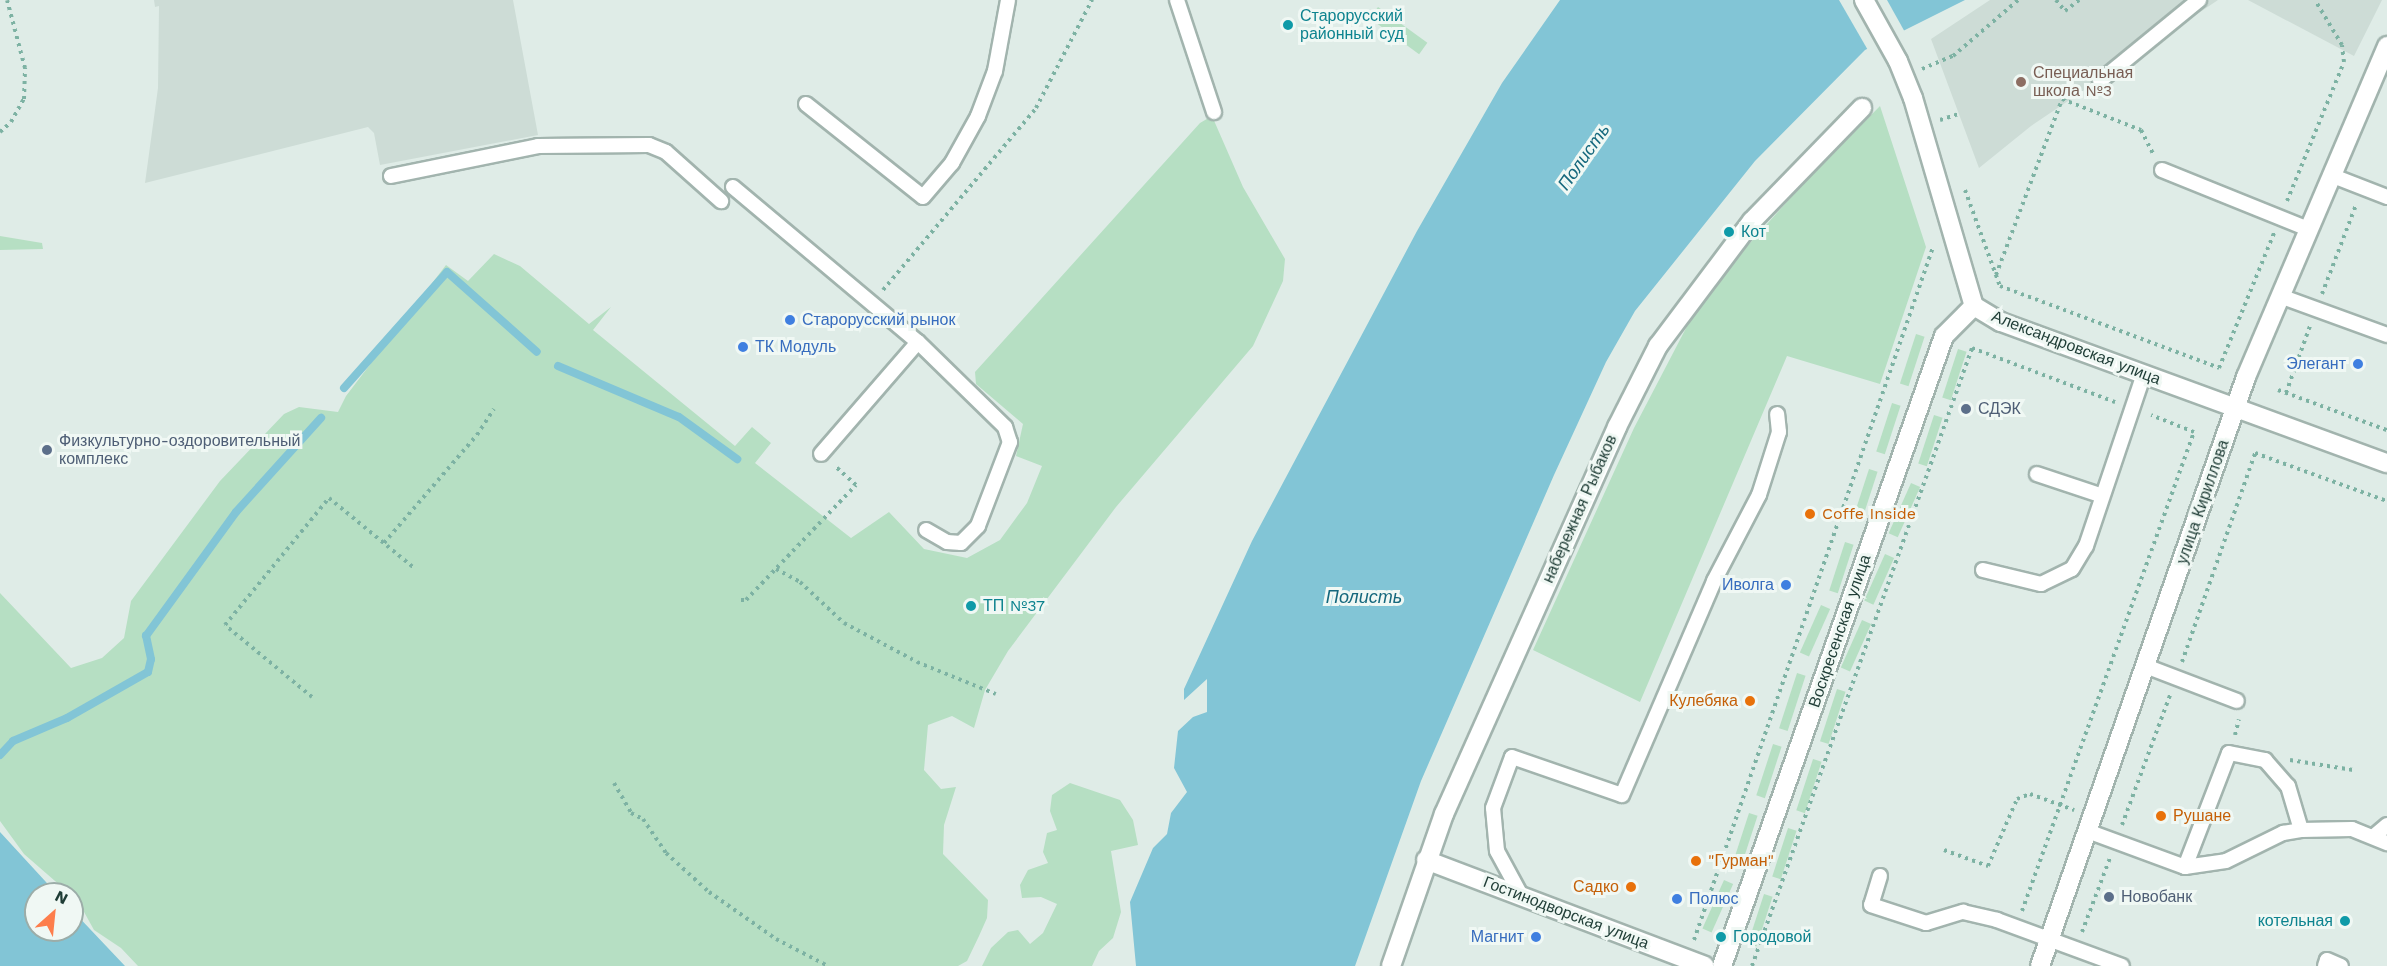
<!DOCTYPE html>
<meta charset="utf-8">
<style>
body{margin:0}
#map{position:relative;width:2387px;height:966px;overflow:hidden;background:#dfece7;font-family:"Work Sans",sans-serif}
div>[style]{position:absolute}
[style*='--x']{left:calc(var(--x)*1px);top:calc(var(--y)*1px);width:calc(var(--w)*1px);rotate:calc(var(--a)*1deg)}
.built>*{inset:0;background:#cddcd6}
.green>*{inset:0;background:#b6dfc3;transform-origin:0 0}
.water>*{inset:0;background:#82c5d6}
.pier>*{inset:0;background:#dfece7}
.stream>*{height:8px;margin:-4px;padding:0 4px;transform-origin:4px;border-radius:4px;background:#82c5d6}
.path>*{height:4px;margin-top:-2px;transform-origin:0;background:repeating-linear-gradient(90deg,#7db2a3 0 3px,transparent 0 7.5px)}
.roads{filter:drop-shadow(2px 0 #a2b4ae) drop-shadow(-2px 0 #a2b4ae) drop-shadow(0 2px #a2b4ae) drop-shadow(0 -2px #a2b4ae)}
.service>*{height:14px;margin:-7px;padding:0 7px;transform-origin:7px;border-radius:7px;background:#fff}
.pedestrian>*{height:18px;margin:-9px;padding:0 9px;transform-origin:9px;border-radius:9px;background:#fff}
.minor>*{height:18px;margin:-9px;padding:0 9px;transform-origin:9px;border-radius:9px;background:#fff}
.tertiary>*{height:18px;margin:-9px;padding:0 9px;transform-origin:9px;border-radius:9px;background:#fff}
.dots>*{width:16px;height:16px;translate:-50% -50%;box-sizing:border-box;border:3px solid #f0f8f4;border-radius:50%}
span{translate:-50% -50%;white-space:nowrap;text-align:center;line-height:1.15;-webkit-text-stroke:6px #f0f8f4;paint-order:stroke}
.culture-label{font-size:16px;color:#0d838f}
.left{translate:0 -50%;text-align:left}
.right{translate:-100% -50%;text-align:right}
.education-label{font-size:16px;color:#785e54}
.shop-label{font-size:16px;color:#366cbe}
.street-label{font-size:16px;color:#1f3d36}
.service-label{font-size:16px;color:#4e5e75}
.food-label{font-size:16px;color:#c56008}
.water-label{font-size:18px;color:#15687d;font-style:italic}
.north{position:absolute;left:24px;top:882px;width:60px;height:60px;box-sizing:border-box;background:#f0f8f4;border:2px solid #9cada8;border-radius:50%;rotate:27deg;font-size:16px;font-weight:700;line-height:24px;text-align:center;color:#1f3d36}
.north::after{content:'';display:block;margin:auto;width:21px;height:27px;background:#fd7e4c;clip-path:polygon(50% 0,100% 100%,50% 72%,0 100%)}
</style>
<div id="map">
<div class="built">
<i style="clip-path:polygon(154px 0,513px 0,538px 135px,380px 165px,374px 133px,368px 127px,145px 183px,158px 88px,159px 6px,155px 7px)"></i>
<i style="clip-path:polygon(1990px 0,2218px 0,2031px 126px,1979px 168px,1931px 39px)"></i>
<i style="clip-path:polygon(2248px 0,2382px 0,2354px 56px)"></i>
</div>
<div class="green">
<i style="left:1378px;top:7px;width:61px;height:14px;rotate:36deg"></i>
<i style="clip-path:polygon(1880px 106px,1926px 247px,1880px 384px,1787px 356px,1640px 702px,1533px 650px,1634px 428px,1696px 309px,1716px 281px,1801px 186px)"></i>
<i style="clip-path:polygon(1212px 116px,1243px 187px,1285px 259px,1283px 281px,1253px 346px,1116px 507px,1008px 651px,985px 690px,974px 728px,952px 716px,928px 725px,924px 770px,941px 789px,956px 787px,944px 825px,943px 854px,988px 900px,987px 918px,979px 936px,967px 961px,958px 966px,138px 966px,121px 948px,94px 930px,78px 901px,24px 854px,0 821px,0 593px,71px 668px,102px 658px,124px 638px,131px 601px,220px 481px,284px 414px,299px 407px,338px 412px,346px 396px,446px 265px,468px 281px,494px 254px,520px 266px,589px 324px,611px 307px,593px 330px,735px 446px,752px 427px,771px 443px,755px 463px,851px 538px,889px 512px,924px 549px,967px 558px,1000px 540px,1027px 503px,1042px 466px,1016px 456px,1023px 424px,976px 384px,975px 372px,1200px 123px)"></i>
<i style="clip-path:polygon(0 236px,42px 243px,43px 249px,0 250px)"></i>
<i style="left:1916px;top:334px;width:9px;height:52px;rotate:18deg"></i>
<i style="left:1958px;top:349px;width:9px;height:51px;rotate:18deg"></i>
<i style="left:1892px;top:403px;width:9px;height:51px;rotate:18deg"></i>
<i style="left:1934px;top:415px;width:9px;height:51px;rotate:18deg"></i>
<i style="left:1869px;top:469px;width:9px;height:53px;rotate:18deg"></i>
<i style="left:1911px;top:483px;width:10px;height:55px;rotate:24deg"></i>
<i style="left:1845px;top:542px;width:9px;height:51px;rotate:18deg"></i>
<i style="left:1885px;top:554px;width:10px;height:51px;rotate:24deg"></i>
<i style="left:1821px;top:605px;width:10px;height:52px;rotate:24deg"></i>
<i style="left:1862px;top:620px;width:10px;height:52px;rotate:24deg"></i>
<i style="left:1797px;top:673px;width:9px;height:58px;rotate:18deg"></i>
<i style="left:1837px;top:689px;width:9px;height:55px;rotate:18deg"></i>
<i style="left:1773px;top:744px;width:9px;height:54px;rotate:18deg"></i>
<i style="left:1813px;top:759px;width:9px;height:54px;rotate:18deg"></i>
<i style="clip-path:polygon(1070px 783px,1120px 800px,1133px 820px,1138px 845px,1111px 851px,1121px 912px,1113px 938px,1099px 951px,1092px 966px,982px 966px,991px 948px,1008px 932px,1018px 930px,1030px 944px,1043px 933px,1057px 904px,1041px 897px,1022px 898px,1020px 885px,1028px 870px,1048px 863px,1043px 852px,1047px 833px,1057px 830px,1050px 811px,1052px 795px)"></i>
<i style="left:1749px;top:813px;width:9px;height:51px;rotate:18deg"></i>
<i style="left:1788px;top:828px;width:9px;height:51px;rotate:18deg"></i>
<i style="left:1724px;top:880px;width:10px;height:53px;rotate:24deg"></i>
<i style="left:1764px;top:894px;width:9px;height:52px;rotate:18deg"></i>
</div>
<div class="water">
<i style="clip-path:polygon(1560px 0,1965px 0,1865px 50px,1755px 161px,1635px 311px,1606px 362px,1554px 475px,1421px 781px,1355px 966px,1136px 966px,1130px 902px,1153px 848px,1167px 834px,1171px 813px,1187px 792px,1174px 768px,1178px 731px,1193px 717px,1207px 712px,1207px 679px,1184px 700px,1184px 689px,1252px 541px,1417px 231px,1502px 83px)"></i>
<i style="clip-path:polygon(0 832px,57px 894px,36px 894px,36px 930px,72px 930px,72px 910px,125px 966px,0 966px)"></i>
</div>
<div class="pier">
<i style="clip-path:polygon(1839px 0,1887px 0,1906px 34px,1869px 52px)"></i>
</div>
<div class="stream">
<i style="--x:558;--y:366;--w:131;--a:22.9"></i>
<i style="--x:679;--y:417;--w:72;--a:35.9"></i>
<i style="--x:344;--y:388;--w:155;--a:-48.4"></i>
<i style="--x:447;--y:272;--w:120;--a:41.6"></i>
<i style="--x:0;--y:755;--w:19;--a:-47"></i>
<i style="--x:13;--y:741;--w:59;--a:-23.1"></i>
<i style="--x:67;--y:718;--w:93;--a:-29.6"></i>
<i style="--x:148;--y:672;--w:13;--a:-77"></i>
<i style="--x:151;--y:659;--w:24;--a:-102"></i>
<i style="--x:146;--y:636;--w:153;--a:-54"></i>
<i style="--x:236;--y:512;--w:127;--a:-47.9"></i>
</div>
<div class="path">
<i style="--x:2056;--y:0;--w:14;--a:51"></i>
<i style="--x:2065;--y:11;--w:18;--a:-38"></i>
<i style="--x:1922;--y:69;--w:34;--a:-23"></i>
<i style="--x:1953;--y:56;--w:86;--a:-40.7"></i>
<i style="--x:2063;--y:99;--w:22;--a:-27"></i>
<i style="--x:1940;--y:120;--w:19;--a:-18"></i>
<i style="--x:0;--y:132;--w:15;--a:-42"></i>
<i style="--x:11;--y:122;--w:26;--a:-61"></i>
<i style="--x:24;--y:99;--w:31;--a:-88"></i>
<i style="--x:25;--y:68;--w:70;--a:-104.8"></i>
<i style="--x:1965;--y:190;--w:102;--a:70"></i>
<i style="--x:2000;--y:286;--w:234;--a:20.5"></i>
<i style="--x:2219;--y:368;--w:146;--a:-67.8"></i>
<i style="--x:2287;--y:201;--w:150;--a:-67.7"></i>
<i style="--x:2344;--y:62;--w:17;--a:-97"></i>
<i style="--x:2342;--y:45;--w:52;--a:-121"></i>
<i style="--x:1996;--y:275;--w:188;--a:-69.4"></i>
<i style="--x:2062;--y:99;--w:85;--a:21.4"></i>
<i style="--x:2141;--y:130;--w:29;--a:63"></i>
<i style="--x:883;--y:290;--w:238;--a:-49.9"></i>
<i style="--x:1036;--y:108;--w:122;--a:-62.6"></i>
<i style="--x:2322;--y:294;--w:95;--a:-69.1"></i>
<i style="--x:2278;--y:390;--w:116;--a:20.2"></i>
<i style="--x:2286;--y:393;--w:71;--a:-70.3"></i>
<i style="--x:384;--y:543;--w:143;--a:-49.3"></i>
<i style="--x:477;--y:435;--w:31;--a:-57"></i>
<i style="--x:776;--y:569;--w:27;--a:28"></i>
<i style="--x:800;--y:582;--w:60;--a:43"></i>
<i style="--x:844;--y:623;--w:83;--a:28.1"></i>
<i style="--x:917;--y:662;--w:85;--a:22.1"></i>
<i style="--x:741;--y:600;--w:5;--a:0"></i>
<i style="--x:746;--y:600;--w:159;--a:-46.3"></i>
<i style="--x:856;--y:485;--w:28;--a:-138"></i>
<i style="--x:2182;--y:662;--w:221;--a:-70.7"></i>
<i style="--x:2255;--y:453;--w:140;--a:20"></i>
<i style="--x:312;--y:697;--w:113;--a:-140.4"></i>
<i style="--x:225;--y:625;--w:164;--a:-50.7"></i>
<i style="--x:329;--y:498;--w:109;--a:39.4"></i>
<i style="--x:2235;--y:735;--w:16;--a:-76"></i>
<i style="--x:2290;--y:760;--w:64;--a:9"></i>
<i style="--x:614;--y:783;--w:34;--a:60"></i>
<i style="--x:631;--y:813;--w:13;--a:27"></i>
<i style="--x:643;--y:819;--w:41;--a:55.9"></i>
<i style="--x:666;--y:853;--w:58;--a:42.2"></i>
<i style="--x:709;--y:892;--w:82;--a:35"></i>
<i style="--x:776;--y:939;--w:59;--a:27.4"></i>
<i style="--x:2122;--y:825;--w:139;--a:-69.7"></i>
<i style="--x:1944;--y:850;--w:47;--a:20"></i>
<i style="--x:1988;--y:866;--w:73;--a:-66.6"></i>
<i style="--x:2017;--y:799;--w:14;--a:-21"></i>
<i style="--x:2030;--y:794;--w:47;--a:20"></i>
<i style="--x:2022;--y:911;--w:509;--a:-70.25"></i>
<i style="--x:2194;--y:432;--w:46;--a:-158.4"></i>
<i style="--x:2082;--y:932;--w:79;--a:-69.3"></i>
<i style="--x:1694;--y:940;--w:733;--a:-70.97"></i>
<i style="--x:1752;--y:966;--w:656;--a:-70.4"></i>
<i style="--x:1972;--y:348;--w:153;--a:20.7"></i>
</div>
<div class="roads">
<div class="service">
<i style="--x:1177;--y:0;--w:118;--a:71.7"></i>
<i style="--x:2100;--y:81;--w:128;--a:-39.3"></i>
<i style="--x:806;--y:104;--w:149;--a:38.5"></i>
<i style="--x:923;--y:197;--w:45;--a:-49.5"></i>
<i style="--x:952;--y:163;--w:54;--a:-61"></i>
<i style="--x:978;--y:116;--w:48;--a:-69.3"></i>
<i style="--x:995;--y:71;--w:72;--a:-79.6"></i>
<i style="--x:2162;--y:170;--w:157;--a:22"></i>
<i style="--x:391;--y:176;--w:150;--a:-11.5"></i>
<i style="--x:538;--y:146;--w:111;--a:-0.5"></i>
<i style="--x:649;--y:145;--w:18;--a:22"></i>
<i style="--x:666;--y:152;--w:74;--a:41.7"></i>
<i style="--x:2333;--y:176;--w:58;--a:21.3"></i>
<i style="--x:733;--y:187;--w:241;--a:40"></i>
<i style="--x:918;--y:342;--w:148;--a:130.9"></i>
<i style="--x:2280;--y:296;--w:114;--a:20"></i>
<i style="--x:918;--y:342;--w:122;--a:44.3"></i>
<i style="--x:1005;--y:427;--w:16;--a:72"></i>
<i style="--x:1010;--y:442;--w:90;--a:110.9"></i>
<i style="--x:978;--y:526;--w:24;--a:135"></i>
<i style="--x:961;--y:543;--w:14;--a:-176"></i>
<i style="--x:947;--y:542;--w:24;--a:-150"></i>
<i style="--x:2037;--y:474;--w:66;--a:18.4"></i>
<i style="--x:1983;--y:570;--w:60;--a:13.6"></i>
<i style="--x:2041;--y:584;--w:34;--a:-26"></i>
<i style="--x:2072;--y:569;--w:27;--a:-59"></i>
<i style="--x:2086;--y:546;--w:182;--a:-71.4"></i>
<i style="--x:2148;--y:667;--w:95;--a:20.9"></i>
<i style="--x:2090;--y:832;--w:101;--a:20.2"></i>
<i style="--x:2185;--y:867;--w:122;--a:-68.9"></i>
<i style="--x:2229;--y:753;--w:37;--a:11"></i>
<i style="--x:2265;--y:760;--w:35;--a:49"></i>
<i style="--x:2288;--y:786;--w:46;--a:73.5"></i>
<i style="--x:2374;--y:836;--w:17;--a:-40"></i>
<i style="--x:2185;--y:867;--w:41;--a:-8.3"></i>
<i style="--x:2226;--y:861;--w:64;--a:-26.2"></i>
<i style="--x:2283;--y:833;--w:18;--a:-9"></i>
<i style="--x:2301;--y:830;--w:51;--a:-1.1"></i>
<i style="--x:2352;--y:829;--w:38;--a:22"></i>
<i style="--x:1880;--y:876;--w:30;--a:107"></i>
<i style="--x:1871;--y:905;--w:58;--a:18.1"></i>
<i style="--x:1926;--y:923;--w:39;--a:-17"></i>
<i style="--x:1963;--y:912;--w:35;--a:13"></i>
<i style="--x:1997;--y:920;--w:133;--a:20.2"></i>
<i style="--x:1522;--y:897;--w:52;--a:-118.5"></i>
<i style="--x:1497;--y:851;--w:43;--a:-95.3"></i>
<i style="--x:1493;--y:808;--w:54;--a:-69.6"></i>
<i style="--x:1512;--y:757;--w:116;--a:19.1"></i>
<i style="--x:1622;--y:795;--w:233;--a:-66.7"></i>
<i style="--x:1714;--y:581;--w:97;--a:-62.4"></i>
<i style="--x:1759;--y:495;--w:66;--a:-72.4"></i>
<i style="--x:1779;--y:432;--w:18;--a:-96"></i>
<i style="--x:2325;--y:966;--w:6;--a:-72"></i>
<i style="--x:2327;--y:960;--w:15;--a:23"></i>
</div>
<div class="pedestrian">
<i style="--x:1391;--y:966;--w:161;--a:-70.8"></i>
<i style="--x:1444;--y:814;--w:424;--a:-65.9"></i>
<i style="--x:1617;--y:427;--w:91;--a:-63.2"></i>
<i style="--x:1658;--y:346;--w:156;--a:-53.1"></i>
<i style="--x:1752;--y:221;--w:158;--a:-45.8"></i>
<i style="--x:1722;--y:966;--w:668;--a:-70.59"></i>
<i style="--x:1944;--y:336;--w:42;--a:-45"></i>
</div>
<div class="minor">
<i style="--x:1426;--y:860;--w:298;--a:20.8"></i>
<i style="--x:2040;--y:966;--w:624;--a:-70.72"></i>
<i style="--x:2246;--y:377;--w:360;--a:-66.9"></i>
</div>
<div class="tertiary">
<i style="--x:1864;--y:0;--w:70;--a:60.9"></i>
<i style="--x:1898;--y:61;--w:40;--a:68"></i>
<i style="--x:1913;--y:98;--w:217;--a:73.7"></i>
<i style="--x:1974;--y:306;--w:31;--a:31"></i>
<i style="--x:2001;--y:322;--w:411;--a:20.1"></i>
</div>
</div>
<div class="dots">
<i style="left:1288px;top:25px;background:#0f9aa8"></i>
<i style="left:2021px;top:82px;background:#8d6e63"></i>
<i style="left:1729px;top:232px;background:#0f9aa8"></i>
<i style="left:790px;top:320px;background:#3f7fe0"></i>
<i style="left:743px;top:347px;background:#3f7fe0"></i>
<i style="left:2358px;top:364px;background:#3f7fe0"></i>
<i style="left:1966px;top:409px;background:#5c6f8a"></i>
<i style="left:47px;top:450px;background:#5c6f8a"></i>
<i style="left:1810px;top:514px;background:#e8710a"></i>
<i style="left:1786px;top:585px;background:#3f7fe0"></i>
<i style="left:971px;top:606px;background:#0f9aa8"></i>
<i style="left:1750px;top:701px;background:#e8710a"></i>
<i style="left:2161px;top:816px;background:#e8710a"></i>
<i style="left:1696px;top:861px;background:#e8710a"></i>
<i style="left:1631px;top:887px;background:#e8710a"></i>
<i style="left:2109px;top:897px;background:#5c6f8a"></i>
<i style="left:1677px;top:899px;background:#3f7fe0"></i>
<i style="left:2345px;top:921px;background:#0f9aa8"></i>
<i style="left:1536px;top:937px;background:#3f7fe0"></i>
<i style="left:1721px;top:937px;background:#0f9aa8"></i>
</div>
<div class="culture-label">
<span class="left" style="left:1300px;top:25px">Старорусский<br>районный суд</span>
<span class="left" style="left:1741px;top:232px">Кот</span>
<span class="left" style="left:983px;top:606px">ТП №37</span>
<span class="right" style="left:2333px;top:921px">котельная</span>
<span class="left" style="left:1733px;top:937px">Городовой</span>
</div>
<div class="education-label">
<span class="left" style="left:2033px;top:82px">Специальная<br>школа №3</span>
</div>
<div class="shop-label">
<span class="left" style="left:802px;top:320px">Старорусский рынок</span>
<span class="left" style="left:755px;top:347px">ТК Модуль</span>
<span class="right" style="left:2346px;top:364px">Элегант</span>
<span class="right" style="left:1774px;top:585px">Иволга</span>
<span class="left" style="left:1689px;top:899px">Полюс</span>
<span class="right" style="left:1524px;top:937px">Магнит</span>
</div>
<div class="street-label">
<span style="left:2076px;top:348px;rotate:21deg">Александровская улица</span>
<span style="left:2203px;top:502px;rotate:-71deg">улица Кириллова</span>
<span style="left:1580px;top:509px;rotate:-66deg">набережная Рыбаков</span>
<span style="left:1840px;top:631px;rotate:-71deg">Воскресенская улица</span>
<span style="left:1566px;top:913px;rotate:21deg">Гостинодворская улица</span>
</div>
<div class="service-label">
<span class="left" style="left:1978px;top:409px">СДЭК</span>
<span class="left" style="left:59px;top:450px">Физкультурно-оздоровительный<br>комплекс</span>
<span class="left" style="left:2121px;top:897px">Новобанк</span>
</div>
<div class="food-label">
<span class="left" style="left:1822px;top:514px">Coffe Inside</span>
<span class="right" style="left:1738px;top:701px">Кулебяка</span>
<span class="left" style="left:2173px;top:816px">Рушане</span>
<span class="left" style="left:1708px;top:861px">"Гурман"</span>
<span class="right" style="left:1619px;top:887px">Садко</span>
</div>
<div class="water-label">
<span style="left:1584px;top:157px;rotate:-55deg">Полисть</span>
<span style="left:1364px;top:597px">Полисть</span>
</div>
<div class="north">N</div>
</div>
